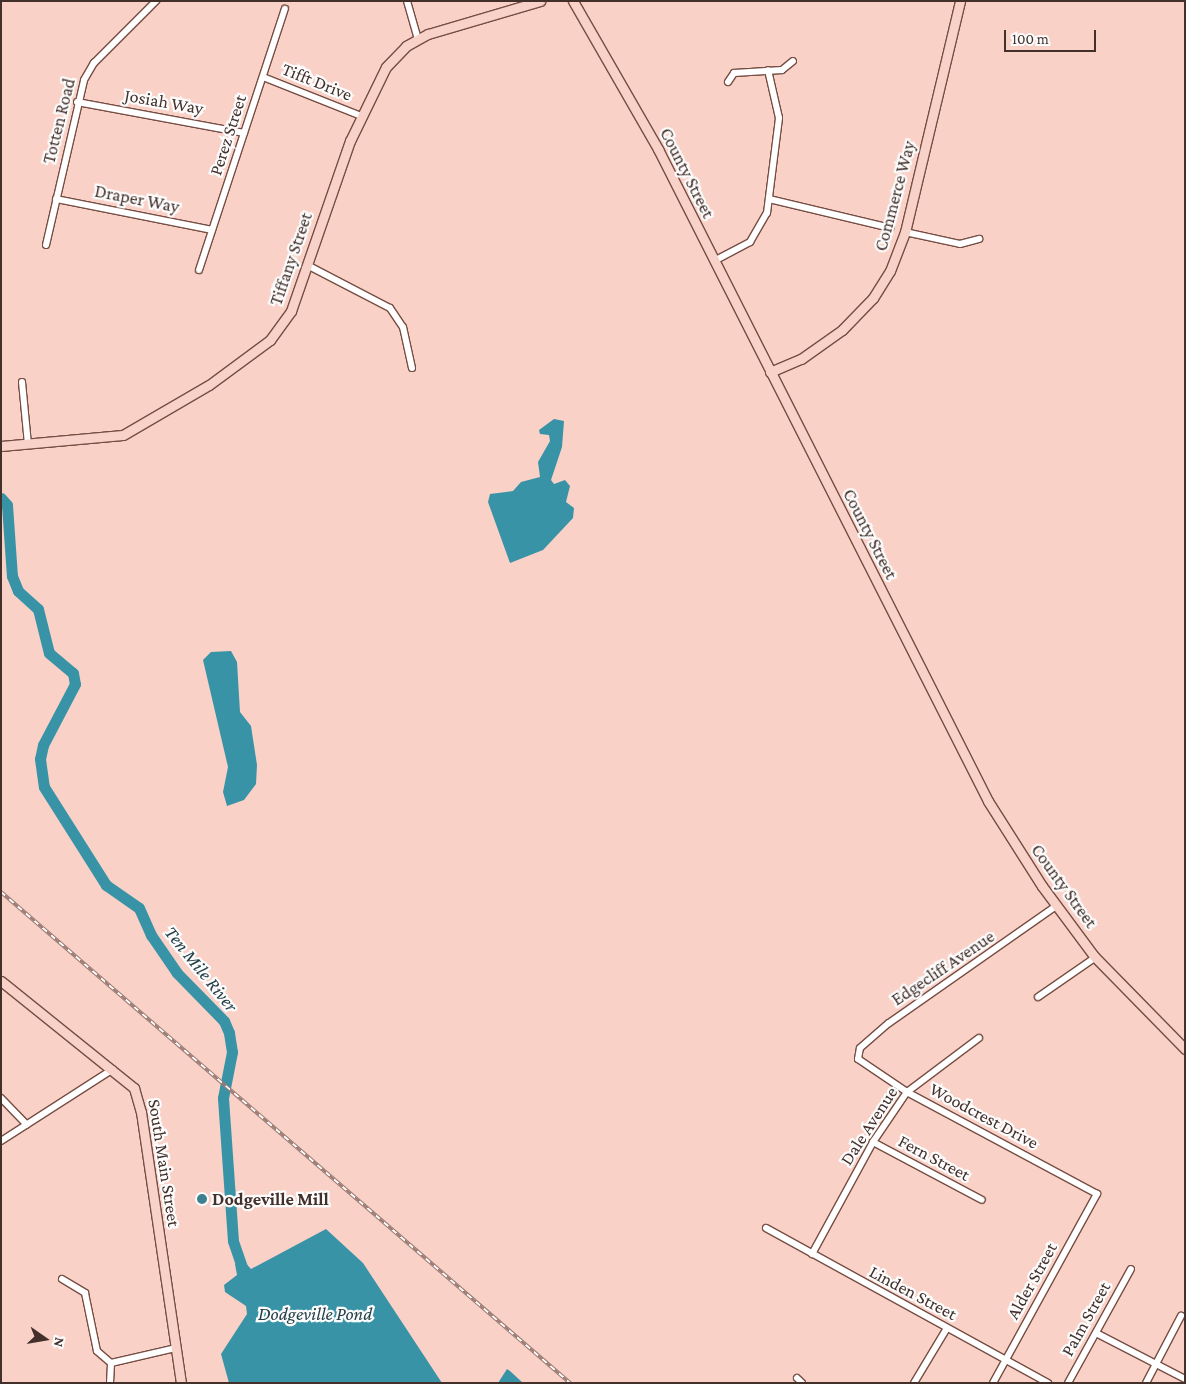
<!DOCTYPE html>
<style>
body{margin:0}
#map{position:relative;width:1186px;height:1384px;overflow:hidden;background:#f9d1c7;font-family:"Crimson Pro",serif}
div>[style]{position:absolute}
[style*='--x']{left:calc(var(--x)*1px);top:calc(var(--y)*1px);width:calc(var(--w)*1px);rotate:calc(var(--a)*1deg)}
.water>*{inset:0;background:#3993a7}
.river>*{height:11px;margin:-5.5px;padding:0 5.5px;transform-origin:5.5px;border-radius:5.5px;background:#3993a7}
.roads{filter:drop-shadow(1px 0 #764d42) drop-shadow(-1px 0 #764d42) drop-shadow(0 1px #764d42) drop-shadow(0 -1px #764d42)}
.street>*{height:6px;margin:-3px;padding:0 3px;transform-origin:3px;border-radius:3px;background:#fff}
.secondary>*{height:9px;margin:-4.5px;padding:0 4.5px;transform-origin:4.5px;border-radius:4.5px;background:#f8d2c8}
.rail>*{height:4px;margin-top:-2px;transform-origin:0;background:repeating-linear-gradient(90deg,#fcfcfc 0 5.5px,#987b74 0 11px);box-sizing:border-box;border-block:1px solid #987b74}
.dots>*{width:14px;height:14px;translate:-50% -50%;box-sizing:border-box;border:2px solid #fcfcfc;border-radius:50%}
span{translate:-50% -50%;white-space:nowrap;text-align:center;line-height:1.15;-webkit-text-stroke:4.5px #fcfcfc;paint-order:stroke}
.street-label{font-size:18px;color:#43302b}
.poi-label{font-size:18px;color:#43302b;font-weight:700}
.left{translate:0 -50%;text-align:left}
.water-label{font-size:19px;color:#233f46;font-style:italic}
.frame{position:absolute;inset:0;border:2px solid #43302b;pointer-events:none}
.north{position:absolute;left:20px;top:1314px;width:50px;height:50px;-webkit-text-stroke:4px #fcfcfc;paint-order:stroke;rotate:103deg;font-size:14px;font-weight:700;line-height:20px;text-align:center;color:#43302b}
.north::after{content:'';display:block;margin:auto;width:18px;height:22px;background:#43302b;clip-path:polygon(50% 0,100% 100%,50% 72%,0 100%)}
.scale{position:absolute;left:1004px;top:30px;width:92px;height:22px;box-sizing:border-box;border:2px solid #43302b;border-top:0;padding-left:6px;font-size:15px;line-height:18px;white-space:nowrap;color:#43302b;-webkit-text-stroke:4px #fcfcfc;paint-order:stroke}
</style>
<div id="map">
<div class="water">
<i style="clip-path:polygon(554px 419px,564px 421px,562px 447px,551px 480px,554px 484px,565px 480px,570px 486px,566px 502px,574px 508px,573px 518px,543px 550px,510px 563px,488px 502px,490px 494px,513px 491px,521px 482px,540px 477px,538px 462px,550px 441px,549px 435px,540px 434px,539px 430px)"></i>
<i style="clip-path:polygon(231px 651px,237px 662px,240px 712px,251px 726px,257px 765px,256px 784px,244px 800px,227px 806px,223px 792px,228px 767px,203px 660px,211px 652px)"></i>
<i style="clip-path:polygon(326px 1229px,363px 1263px,442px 1383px,229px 1383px,221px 1354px,247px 1314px,246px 1306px,225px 1292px,224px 1285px,237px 1275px,235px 1264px,243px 1260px,251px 1269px)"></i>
<i style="clip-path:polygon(507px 1369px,510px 1371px,523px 1383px,498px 1383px)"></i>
</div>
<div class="river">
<i style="--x:1;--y:498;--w:9;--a:49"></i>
<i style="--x:7;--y:505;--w:71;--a:86"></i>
<i style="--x:12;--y:576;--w:16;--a:68"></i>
<i style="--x:18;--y:591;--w:27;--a:42"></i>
<i style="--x:38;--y:609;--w:45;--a:76"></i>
<i style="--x:49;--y:653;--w:31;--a:40"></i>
<i style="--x:73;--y:673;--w:11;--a:80"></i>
<i style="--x:75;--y:684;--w:69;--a:117.7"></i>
<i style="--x:43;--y:745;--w:14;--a:102"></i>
<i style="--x:40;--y:759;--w:28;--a:82"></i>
<i style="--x:44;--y:787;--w:116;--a:57.7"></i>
<i style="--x:106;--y:885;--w:40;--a:34.9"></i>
<i style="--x:139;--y:908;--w:30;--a:66"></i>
<i style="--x:151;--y:935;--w:46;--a:55.6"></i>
<i style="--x:177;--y:973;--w:67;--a:45.6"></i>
<i style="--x:224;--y:1021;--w:13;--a:67"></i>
<i style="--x:229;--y:1033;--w:19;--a:81"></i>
<i style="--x:232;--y:1052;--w:47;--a:101.1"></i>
<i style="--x:223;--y:1098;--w:143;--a:86"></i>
<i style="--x:233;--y:1241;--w:37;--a:71"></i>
</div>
<div class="roads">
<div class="street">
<i style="--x:407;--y:1;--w:40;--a:74"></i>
<i style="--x:263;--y:77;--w:105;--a:21.7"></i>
<i style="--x:728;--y:82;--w:11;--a:-56"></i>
<i style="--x:734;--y:73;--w:48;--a:-3.6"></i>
<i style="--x:782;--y:70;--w:14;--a:-39"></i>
<i style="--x:77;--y:102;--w:170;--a:10.5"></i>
<i style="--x:56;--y:199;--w:159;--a:11.2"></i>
<i style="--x:769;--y:199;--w:125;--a:13.4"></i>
<i style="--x:905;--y:232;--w:56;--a:12.3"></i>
<i style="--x:960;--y:244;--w:20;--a:-15"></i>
<i style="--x:46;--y:245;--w:169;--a:-77"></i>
<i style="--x:84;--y:80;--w:20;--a:-60"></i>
<i style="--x:94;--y:63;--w:88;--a:-45"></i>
<i style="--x:714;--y:261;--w:41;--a:-27.8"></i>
<i style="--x:750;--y:242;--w:34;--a:-60"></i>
<i style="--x:767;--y:213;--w:96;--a:-82.8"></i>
<i style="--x:779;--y:118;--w:49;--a:-102.9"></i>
<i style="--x:307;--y:265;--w:93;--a:27.4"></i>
<i style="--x:390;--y:308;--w:23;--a:56"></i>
<i style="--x:403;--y:327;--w:42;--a:77.6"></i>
<i style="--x:199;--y:270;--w:275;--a:-71.8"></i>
<i style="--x:22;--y:382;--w:62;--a:84.5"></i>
<i style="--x:1038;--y:997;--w:70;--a:-34.6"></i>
<i style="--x:1;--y:1098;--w:37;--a:46"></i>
<i style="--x:1;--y:1141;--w:133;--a:-32.7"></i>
<i style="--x:873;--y:1142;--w:123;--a:28"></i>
<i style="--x:766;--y:1228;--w:322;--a:28.8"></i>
<i style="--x:812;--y:1254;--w:128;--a:-61.4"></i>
<i style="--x:873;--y:1142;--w:60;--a:-55.8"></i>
<i style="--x:907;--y:1092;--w:90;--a:-36.9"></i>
<i style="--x:62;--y:1279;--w:27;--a:31"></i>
<i style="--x:85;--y:1293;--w:59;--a:78.3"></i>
<i style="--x:97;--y:1351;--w:18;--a:41"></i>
<i style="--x:1096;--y:1333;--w:100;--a:27.3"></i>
<i style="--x:797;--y:1378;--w:7;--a:45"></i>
<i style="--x:110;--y:1383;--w:20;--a:-87"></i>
<i style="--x:111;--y:1363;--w:67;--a:-13"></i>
<i style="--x:914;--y:1383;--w:64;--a:-59"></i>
<i style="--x:993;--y:1383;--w:216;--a:-61.2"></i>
<i style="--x:1097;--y:1194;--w:216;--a:-151.8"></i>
<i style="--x:907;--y:1092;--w:59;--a:-146"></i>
<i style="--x:858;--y:1059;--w:11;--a:-80"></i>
<i style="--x:860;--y:1048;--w:38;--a:-41"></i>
<i style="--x:889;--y:1023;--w:204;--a:-35"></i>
<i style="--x:1068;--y:1383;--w:130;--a:-61.1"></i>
<i style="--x:1146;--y:1383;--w:76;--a:-62.4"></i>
</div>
<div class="secondary">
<i style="--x:573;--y:1;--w:171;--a:60.1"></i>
<i style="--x:658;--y:149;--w:731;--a:63.15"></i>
<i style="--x:988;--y:801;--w:101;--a:57.6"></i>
<i style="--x:1042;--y:886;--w:87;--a:53.4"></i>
<i style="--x:1094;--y:956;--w:130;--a:45.6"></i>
<i style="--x:770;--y:372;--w:34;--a:-23"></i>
<i style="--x:801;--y:359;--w:50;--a:-35.3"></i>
<i style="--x:842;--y:330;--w:45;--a:-45.9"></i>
<i style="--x:873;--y:298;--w:32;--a:-58"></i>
<i style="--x:890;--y:271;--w:42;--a:-69"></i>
<i style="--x:905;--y:232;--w:237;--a:-76.6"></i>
<i style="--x:1;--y:446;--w:122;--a:-5.2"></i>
<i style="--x:123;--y:435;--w:99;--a:-30.2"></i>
<i style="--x:209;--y:385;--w:76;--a:-36.4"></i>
<i style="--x:270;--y:340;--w:36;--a:-54"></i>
<i style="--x:291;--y:311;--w:180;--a:-70.9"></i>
<i style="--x:350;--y:141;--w:82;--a:-64.1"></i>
<i style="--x:386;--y:67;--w:29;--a:-46"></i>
<i style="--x:406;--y:46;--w:25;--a:-29"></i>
<i style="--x:428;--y:34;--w:117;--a:-16.4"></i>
<i style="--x:1;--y:981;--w:171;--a:38.8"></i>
<i style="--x:134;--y:1088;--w:25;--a:74"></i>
<i style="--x:141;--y:1112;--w:274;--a:81.6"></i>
</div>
</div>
<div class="rail">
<i style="--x:1;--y:892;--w:752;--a:40.79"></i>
</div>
<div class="dots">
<i style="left:202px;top:1199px;background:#3d8090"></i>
</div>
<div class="street-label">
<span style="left:317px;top:82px;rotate:22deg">Tifft Drive</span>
<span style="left:164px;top:102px;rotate:10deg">Josiah Way</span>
<span style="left:59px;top:121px;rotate:-76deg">Totten Road</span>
<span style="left:228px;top:135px;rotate:-72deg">Perez Street</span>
<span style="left:687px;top:173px;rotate:63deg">County Street</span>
<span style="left:895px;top:196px;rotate:-75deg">Commerce Way</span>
<span style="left:137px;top:199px;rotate:11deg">Draper Way</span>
<span style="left:291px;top:259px;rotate:-71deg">Tiffany Street</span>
<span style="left:870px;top:534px;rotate:63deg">County Street</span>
<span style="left:1064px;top:886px;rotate:54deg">County Street</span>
<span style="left:943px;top:968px;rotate:-34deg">Edgecliff Avenue</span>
<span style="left:984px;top:1116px;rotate:28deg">Woodcrest Drive</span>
<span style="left:869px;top:1126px;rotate:-57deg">Dale Avenue</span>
<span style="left:934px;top:1158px;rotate:28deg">Fern Street</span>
<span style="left:164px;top:1163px;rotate:81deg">South Main Street</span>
<span style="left:1032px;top:1281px;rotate:-61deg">Alder Street</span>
<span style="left:913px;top:1293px;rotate:28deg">Linden Street</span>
<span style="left:1086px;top:1319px;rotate:-61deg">Palm Street</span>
</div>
<div class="poi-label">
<span class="left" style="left:212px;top:1199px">Dodgeville Mill</span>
</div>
<div class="water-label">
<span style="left:201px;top:969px;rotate:51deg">Ten Mile River</span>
<span style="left:315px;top:1314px">Dodgeville Pond</span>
</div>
<div class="frame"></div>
<div class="north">N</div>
<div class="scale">100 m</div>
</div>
